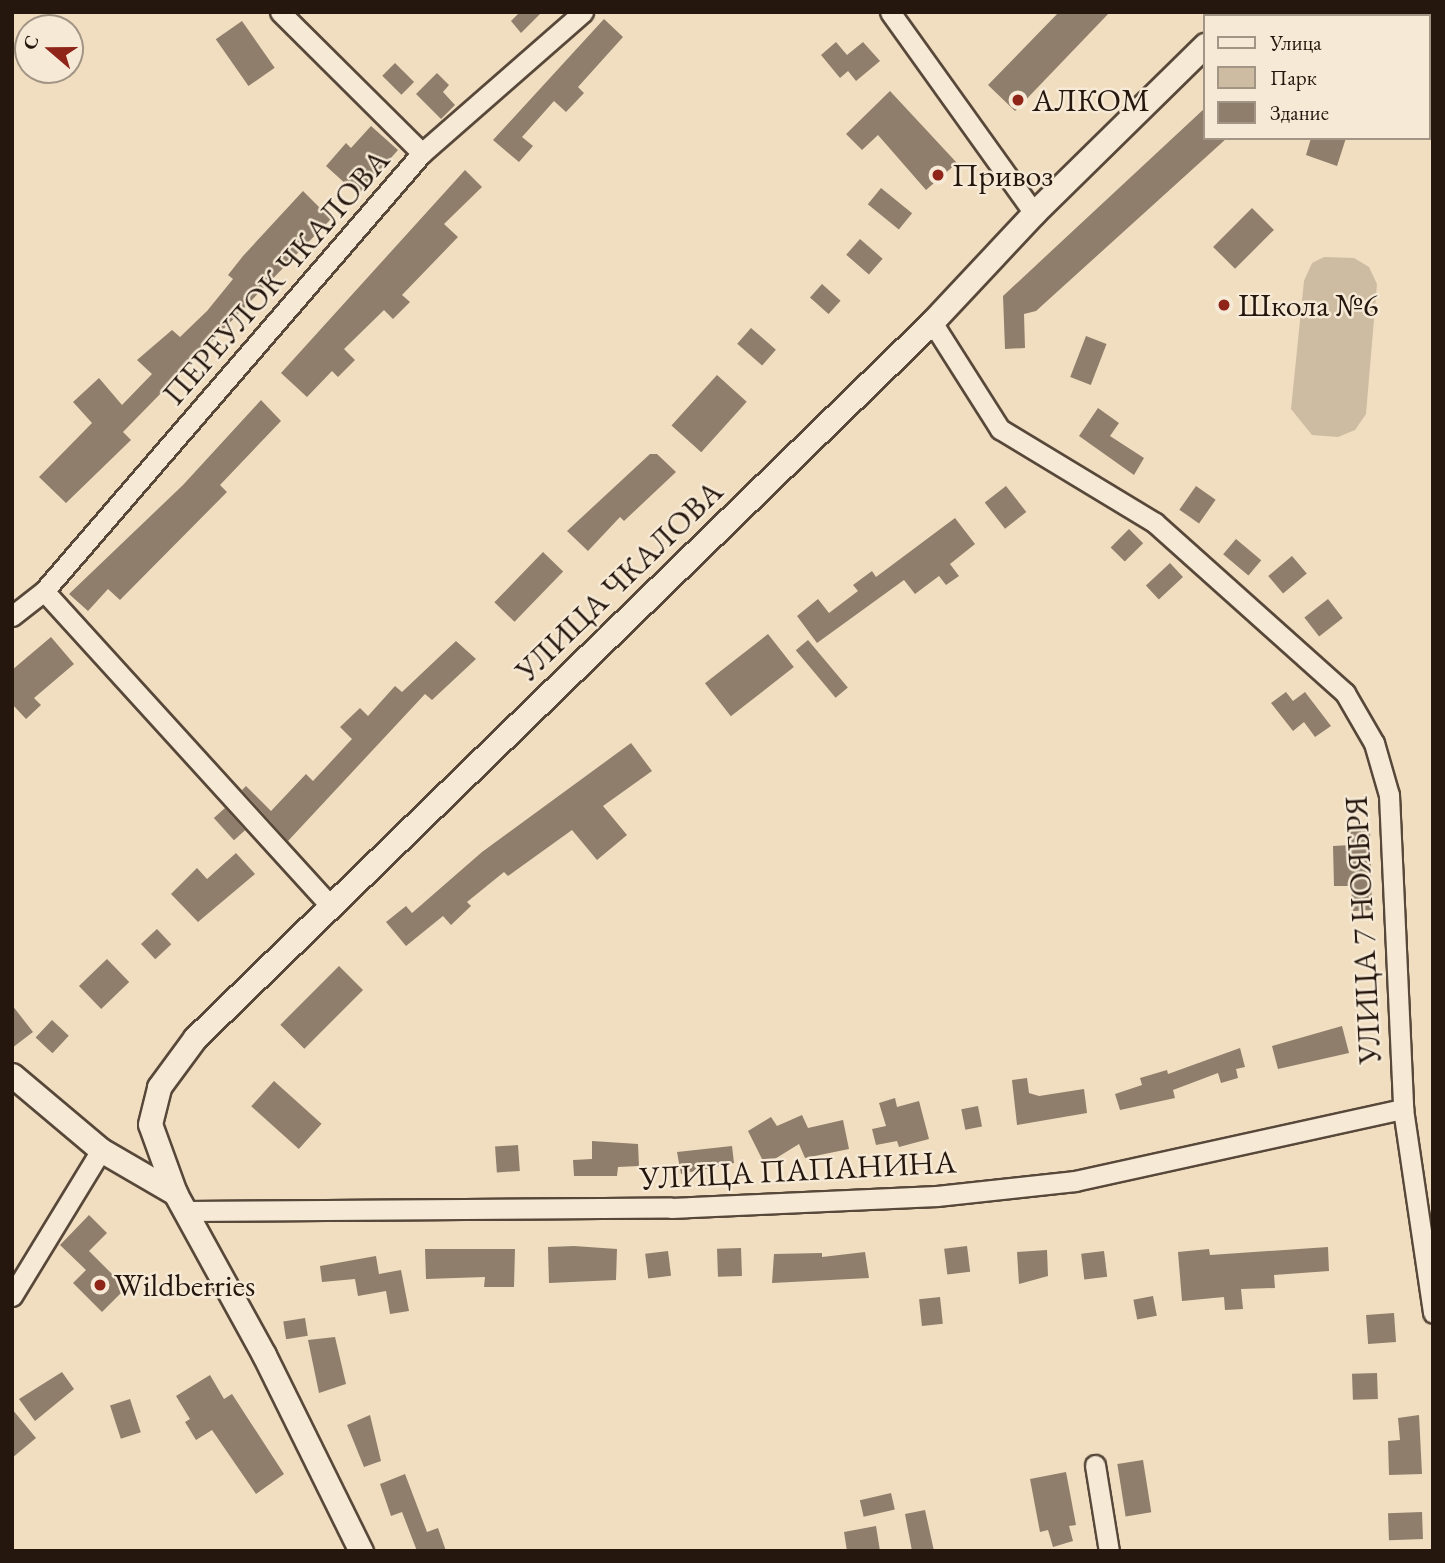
<!DOCTYPE html>
<meta charset="utf-8">
<style>
body{margin:0}
#map{position:relative;width:1445px;height:1563px;overflow:hidden;background:#f1dec0;font-family:"EB Garamond",serif}
div>[style]{position:absolute}
[style*='--x']{left:calc(var(--x)*1px);top:calc(var(--y)*1px);width:calc(var(--w)*1px);rotate:calc(var(--a)*1deg)}
.green>*{inset:0;background:#cebca2}
.building>*{inset:0;background:#8f7e6b;transform-origin:0 0}
.roads{filter:drop-shadow(2px 0 #58483a) drop-shadow(-2px 0 #58483a) drop-shadow(0 2px #58483a) drop-shadow(0 -2px #58483a)}
.minor>*{height:19px;margin:-9.5px;padding:0 9.5px;transform-origin:9.5px;border-radius:9.5px;background:#f6ead6}
.tertiary>*{height:23px;margin:-11.5px;padding:0 11.5px;transform-origin:11.5px;border-radius:11.5px;background:#f6ead6}
.dots>*{width:19px;height:19px;translate:-50% -50%;box-sizing:border-box;border:4px solid #f6ead6;border-radius:50%}
span{translate:-50% -50%;white-space:nowrap;text-align:center;line-height:1.15;-webkit-text-stroke:5px #f6ead6;paint-order:stroke}
.poi-label{font-size:32px;color:#25160e}
.left{translate:0 -50%;text-align:left}
.street-label{font-size:32px;color:#25160e}
.frame{position:absolute;inset:0;border:14px solid #25160e;pointer-events:none}
.legend{position:absolute;left:1203px;top:14px;width:228px;height:126px;box-sizing:border-box;background:#f6ead6;border:2px solid #a29586;margin:0;padding:9px 12px;list-style:none;font-size:21px;color:#25160e}
.legend li{display:flex;align-items:center;gap:14px;height:35px}
.legend b{width:35px;border:2px solid #a29586}
.north{position:absolute;left:14px;top:14px;width:70px;height:70px;box-sizing:border-box;background:#f6ead6;border:2px solid #a29586;border-radius:50%;rotate:290deg;font-size:19px;font-weight:700;line-height:28px;text-align:center;color:#25160e}
.north::after{content:'';display:block;margin:auto;width:24px;height:32px;background:#8f2418;clip-path:polygon(50% 0,100% 100%,50% 72%,0 100%)}
</style>
<div id="map">
<div class="green">
<i style="clip-path:polygon(1324px 257px,1354px 258px,1369px 267px,1377px 284px,1366px 414px,1355px 430px,1338px 437px,1312px 435px,1291px 409px,1304px 281px,1312px 263px)"></i>
</div>
<div class="building">
<i style="clip-path:polygon(520px 12px,542px 12px,521px 33px,511px 21px)"></i>
<i style="clip-path:polygon(1059px 12px,1110px 12px,1015px 111px,988px 85px)"></i>
<i style="clip-path:polygon(604px 19px,623px 37px,578px 87px,584px 93px,566px 112px,554px 101px,522px 137px,533px 146px,519px 162px,493px 140px)"></i>
<i style="left:242px;top:21px;width:57px;height:32px;rotate:55deg"></i>
<i style="clip-path:polygon(836px 42px,847px 55px,863px 42px,880px 61px,856px 81px,848px 71px,840px 78px,821px 55px)"></i>
<i style="left:395px;top:63px;width:27px;height:18px;rotate:45deg"></i>
<i style="clip-path:polygon(437px 73px,449px 85px,443px 92px,455px 105px,441px 119px,416px 94px)"></i>
<i style="clip-path:polygon(890px 91px,957px 163px,926px 190px,878px 135px,862px 150px,846px 134px)"></i>
<i style="clip-path:polygon(1205px 108px,1205px 138px,1227px 138px,1036px 311px,1024px 314px,1025px 348px,1005px 349px,1003px 296px)"></i>
<i style="clip-path:polygon(371px 126px,398px 150px,358px 195px,326px 166px,346px 143px,351px 148px)"></i>
<i style="clip-path:polygon(1311px 138px,1346px 138px,1337px 166px,1306px 155px)"></i>
<i style="clip-path:polygon(465px 170px,482px 187px,444px 224px,458px 237px,402px 295px,410px 302px,393px 319px,384px 310px,344px 349px,355px 360px,338px 377px,332px 371px,307px 397px,281px 373px)"></i>
<i style="left:881px;top:188px;width:40px;height:21px;rotate:39deg"></i>
<i style="clip-path:polygon(303px 191px,331px 219px,123px 432px,131px 440px,66px 503px,39px 477px,92px 423px,73px 402px,99px 378px,122px 405px,152px 374px,137px 360px,172px 330px,180px 337px,207px 311px,233px 279px,228px 275px,243px 256px)"></i>
<i style="left:1252px;top:208px;width:31px;height:55px;rotate:45deg"></i>
<i style="left:860px;top:239px;width:30px;height:21px;rotate:41deg"></i>
<i style="left:822px;top:284px;width:25px;height:18px;rotate:42deg"></i>
<i style="left:751px;top:328px;width:33px;height:21px;rotate:41deg"></i>
<i style="left:1086px;top:336px;width:22px;height:44px;rotate:21deg"></i>
<i style="left:717px;top:375px;width:40px;height:68px;rotate:42deg"></i>
<i style="clip-path:polygon(261px 400px,281px 421px,220px 485px,227px 492px,120px 600px,108px 589px,88px 611px,69px 594px,183px 485px)"></i>
<i style="clip-path:polygon(1098px 408px,1119px 423px,1110px 436px,1144px 458px,1134px 475px,1079px 436px)"></i>
<i style="clip-path:polygon(650px 454px,657px 454px,676px 472px,624px 521px,620px 517px,588px 551px,567px 531px)"></i>
<i style="left:1006px;top:486px;width:33px;height:27px;rotate:52deg"></i>
<i style="left:1196px;top:486px;width:24px;height:29px;rotate:35deg"></i>
<i style="clip-path:polygon(955px 518px,975px 544px,950px 564px,959px 576px,946px 585px,939px 576px,915px 594px,904px 580px,817px 643px,797px 616px,818px 599px,829px 613px,858px 591px,853px 585px,872px 571px,876px 577px)"></i>
<i style="left:1129px;top:529px;width:20px;height:26px;rotate:45deg"></i>
<i style="left:1236px;top:539px;width:33px;height:20px;rotate:40deg"></i>
<i style="left:543px;top:552px;width:28px;height:70px;rotate:44deg"></i>
<i style="left:1292px;top:556px;width:23px;height:31px;rotate:50deg"></i>
<i style="left:1170px;top:563px;width:19px;height:33px;rotate:47deg"></i>
<i style="left:1328px;top:599px;width:24px;height:30px;rotate:52deg"></i>
<i style="left:768px;top:634px;width:42px;height:80px;rotate:52deg"></i>
<i style="clip-path:polygon(51px 637px,74px 664px,34px 698px,41px 705px,26px 719px,12px 704px,12px 670px)"></i>
<i style="left:808px;top:640px;width:62px;height:16px;rotate:50deg"></i>
<i style="clip-path:polygon(456px 641px,476px 659px,432px 700px,425px 694px,288px 841px,242px 790px,246px 786px,271px 811px,306px 774px,313px 781px,352px 739px,340px 727px,360px 708px,368px 716px,395px 686px,402px 692px)"></i>
<i style="clip-path:polygon(1286px 692px,1293px 701px,1305px 692px,1331px 726px,1315px 737px,1304px 722px,1293px 731px,1271px 703px)"></i>
<i style="clip-path:polygon(631px 743px,652px 771px,603px 806px,627px 835px,597px 860px,572px 830px,508px 876px,504px 872px,467px 902px,471px 906px,451px 925px,443px 916px,406px 946px,386px 922px,406px 906px,412px 913px,482px 852px)"></i>
<i style="left:225px;top:808px;width:30px;height:15px;rotate:48deg"></i>
<i style="clip-path:polygon(1370px 828px,1372px 910px,1353px 911px,1351px 886px,1334px 886px,1333px 846px,1351px 845px,1350px 829px)"></i>
<i style="clip-path:polygon(236px 853px,255px 874px,198px 922px,171px 894px,197px 868px,207px 879px)"></i>
<i style="left:157px;top:929px;width:21px;height:22px;rotate:47deg"></i>
<i style="left:107px;top:959px;width:32px;height:39px;rotate:46deg"></i>
<i style="left:339px;top:966px;width:34px;height:83px;rotate:45deg"></i>
<i style="clip-path:polygon(12px 1005px,33px 1032px,12px 1048px)"></i>
<i style="left:52px;top:1020px;width:23px;height:24px;rotate:43deg"></i>
<i style="clip-path:polygon(1342px 1026px,1349px 1053px,1278px 1069px,1272px 1046px)"></i>
<i style="clip-path:polygon(1240px 1048px,1245px 1067px,1236px 1069px,1238px 1078px,1221px 1083px,1218px 1073px,1173px 1090px,1175px 1098px,1120px 1110px,1115px 1094px,1142px 1085px,1140px 1078px,1167px 1070px,1168px 1074px)"></i>
<i style="clip-path:polygon(1027px 1078px,1029px 1093px,1039px 1096px,1084px 1089px,1087px 1113px,1017px 1125px,1012px 1080px)"></i>
<i style="left:274px;top:1081px;width:64px;height:34px;rotate:42deg"></i>
<i style="clip-path:polygon(895px 1098px,897px 1107px,919px 1101px,929px 1139px,899px 1147px,897px 1141px,876px 1145px,872px 1129px,886px 1126px,879px 1103px)"></i>
<i style="left:978px;top:1106px;width:21px;height:17px;rotate:79deg"></i>
<i style="clip-path:polygon(802px 1115px,808px 1128px,843px 1120px,849px 1149px,805px 1158px,799px 1144px,765px 1165px,748px 1131px,771px 1117px,777px 1126px)"></i>
<i style="clip-path:polygon(592px 1141px,638px 1144px,639px 1166px,618px 1167px,617px 1176px,574px 1176px,573px 1160px,592px 1159px)"></i>
<i style="left:518px;top:1145px;width:26px;height:23px;rotate:86deg"></i>
<i style="clip-path:polygon(732px 1146px,734px 1163px,681px 1174px,677px 1152px)"></i>
<i style="clip-path:polygon(89px 1215px,107px 1233px,89px 1251px,126px 1288px,102px 1312px,73px 1283px,86px 1270px,60px 1245px)"></i>
<i style="clip-path:polygon(574px 1246px,617px 1249px,616px 1280px,549px 1283px,548px 1247px)"></i>
<i style="left:967px;top:1246px;width:26px;height:23px;rotate:83deg"></i>
<i style="clip-path:polygon(1328px 1247px,1329px 1271px,1274px 1275px,1275px 1288px,1241px 1289px,1243px 1309px,1225px 1310px,1224px 1297px,1182px 1301px,1178px 1252px,1209px 1249px,1210px 1255px)"></i>
<i style="left:741px;top:1248px;width:28px;height:24px;rotate:88deg"></i>
<i style="clip-path:polygon(425px 1249px,515px 1249px,514px 1287px,484px 1287px,485px 1277px,426px 1279px)"></i>
<i style="clip-path:polygon(1047px 1250px,1048px 1276px,1019px 1284px,1017px 1252px)"></i>
<i style="left:668px;top:1251px;width:25px;height:23px;rotate:83deg"></i>
<i style="left:1104px;top:1251px;width:26px;height:23px;rotate:83deg"></i>
<i style="clip-path:polygon(865px 1252px,869px 1278px,772px 1283px,774px 1254px,822px 1253px,822px 1257px)"></i>
<i style="clip-path:polygon(376px 1256px,379px 1274px,401px 1270px,409px 1311px,390px 1314px,386px 1291px,358px 1296px,355px 1279px,322px 1282px,320px 1266px)"></i>
<i style="left:1153px;top:1296px;width:20px;height:20px;rotate:79deg"></i>
<i style="left:940px;top:1297px;width:27px;height:21px;rotate:84deg"></i>
<i style="left:1394px;top:1313px;width:29px;height:28px;rotate:86deg"></i>
<i style="left:305px;top:1318px;width:18px;height:22px;rotate:81deg"></i>
<i style="clip-path:polygon(335px 1337px,346px 1384px,319px 1393px,308px 1340px)"></i>
<i style="clip-path:polygon(62px 1372px,74px 1389px,35px 1421px,19px 1399px)"></i>
<i style="left:1377px;top:1373px;width:26px;height:25px;rotate:88deg"></i>
<i style="clip-path:polygon(210px 1375px,224px 1399px,232px 1394px,284px 1474px,256px 1494px,212px 1430px,196px 1440px,185px 1422px,190px 1419px,176px 1396px)"></i>
<i style="left:130px;top:1399px;width:35px;height:21px;rotate:72deg"></i>
<i style="clip-path:polygon(12px 1409px,36px 1438px,12px 1458px)"></i>
<i style="clip-path:polygon(370px 1415px,381px 1461px,364px 1467px,347px 1425px)"></i>
<i style="clip-path:polygon(1419px 1415px,1422px 1474px,1389px 1475px,1388px 1441px,1400px 1440px,1398px 1418px)"></i>
<i style="left:1143px;top:1460px;width:53px;height:26px;rotate:81deg"></i>
<i style="clip-path:polygon(1066px 1472px,1076px 1525px,1069px 1526px,1073px 1541px,1053px 1547px,1048px 1530px,1040px 1532px,1030px 1479px)"></i>
<i style="clip-path:polygon(405px 1474px,427px 1532px,438px 1528px,446px 1551px,417px 1551px,402px 1512px,391px 1516px,380px 1484px)"></i>
<i style="left:891px;top:1493px;width:17px;height:32px;rotate:77deg"></i>
<i style="clip-path:polygon(925px 1510px,934px 1551px,912px 1551px,905px 1514px)"></i>
<i style="left:1422px;top:1512px;width:27px;height:34px;rotate:88deg"></i>
<i style="clip-path:polygon(876px 1526px,880px 1551px,847px 1551px,844px 1532px)"></i>
</div>
<div class="roads">
<div class="minor">
<i style="--x:890;--y:12;--w:247;--a:54.4"></i>
<i style="--x:422;--y:153;--w:214;--a:-41.2"></i>
<i style="--x:932;--y:322;--w:127;--a:57.6"></i>
<i style="--x:1000;--y:429;--w:181;--a:31.2"></i>
<i style="--x:1155;--y:523;--w:255;--a:41.8"></i>
<i style="--x:1345;--y:693;--w:58;--a:59.9"></i>
<i style="--x:1374;--y:743;--w:54;--a:73.9"></i>
<i style="--x:1389;--y:795;--w:314;--a:87.4"></i>
<i style="--x:1403;--y:1109;--w:206;--a:81.6"></i>
<i style="--x:44;--y:591;--w:425;--a:47.7"></i>
<i style="--x:12;--y:616;--w:41;--a:-38"></i>
<i style="--x:44;--y:591;--w:579;--a:-49.21"></i>
<i style="--x:422;--y:153;--w:200;--a:-135.2"></i>
<i style="--x:187;--y:1211;--w:484;--a:-0.4"></i>
<i style="--x:671;--y:1208;--w:266;--a:-2.6"></i>
<i style="--x:937;--y:1196;--w:139;--a:-6.2"></i>
<i style="--x:1075;--y:1181;--w:336;--a:-12.4"></i>
<i style="--x:12;--y:1296;--w:171;--a:-58.6"></i>
<i style="--x:1095;--y:1465;--w:87;--a:80.8"></i>
</div>
<div class="tertiary">
<i style="--x:1235;--y:16;--w:5;--a:-53"></i>
<i style="--x:12;--y:1075;--w:116;--a:40.1"></i>
<i style="--x:101;--y:1150;--w:86;--a:30.2"></i>
<i style="--x:175;--y:1193;--w:185;--a:61.2"></i>
<i style="--x:264;--y:1355;--w:219;--a:63.7"></i>
<i style="--x:175;--y:1193;--w:73;--a:-109.9"></i>
<i style="--x:150;--y:1124;--w:38;--a:-76"></i>
<i style="--x:159;--y:1087;--w:61;--a:-53.7"></i>
<i style="--x:195;--y:1038;--w:1028;--a:-44.17"></i>
<i style="--x:932;--y:322;--w:149;--a:-46.9"></i>
<i style="--x:1034;--y:213;--w:240;--a:-44.5"></i>
</div>
</div>
<div class="dots">
<i style="left:1018px;top:100px;background:#8f2418"></i>
<i style="left:938px;top:175px;background:#8f2418"></i>
<i style="left:1224px;top:305px;background:#8f2418"></i>
<i style="left:100px;top:1285px;background:#8f2418"></i>
</div>
<div class="poi-label">
<span class="left" style="left:1032px;top:100px">АЛКОМ</span>
<span class="left" style="left:952px;top:175px">Привоз</span>
<span class="left" style="left:1238px;top:305px">Школа №6</span>
<span class="left" style="left:114px;top:1285px">Wildberries</span>
</div>
<div class="street-label">
<span style="left:276px;top:277px;rotate:-49deg">ПЕРЕУЛОК ЧКАЛОВА</span>
<span style="left:619px;top:581px;rotate:-44deg">УЛИЦА ЧКАЛОВА</span>
<span style="left:1363px;top:930px;rotate:-93deg">УЛИЦА 7 НОЯБРЯ</span>
<span style="left:798px;top:1170px;rotate:-3deg">УЛИЦА ПАПАНИНА</span>
</div>
<div class="frame"></div>
<ul class="legend">
<li><b style="height:9px;background:#f6ead6"></b>Улица</li>
<li><b style="height:19px;background:#cebca2"></b>Парк</li>
<li><b style="height:19px;background:#8f7e6b"></b>Здание</li>
</ul>
<div class="north">С</div>
</div>
